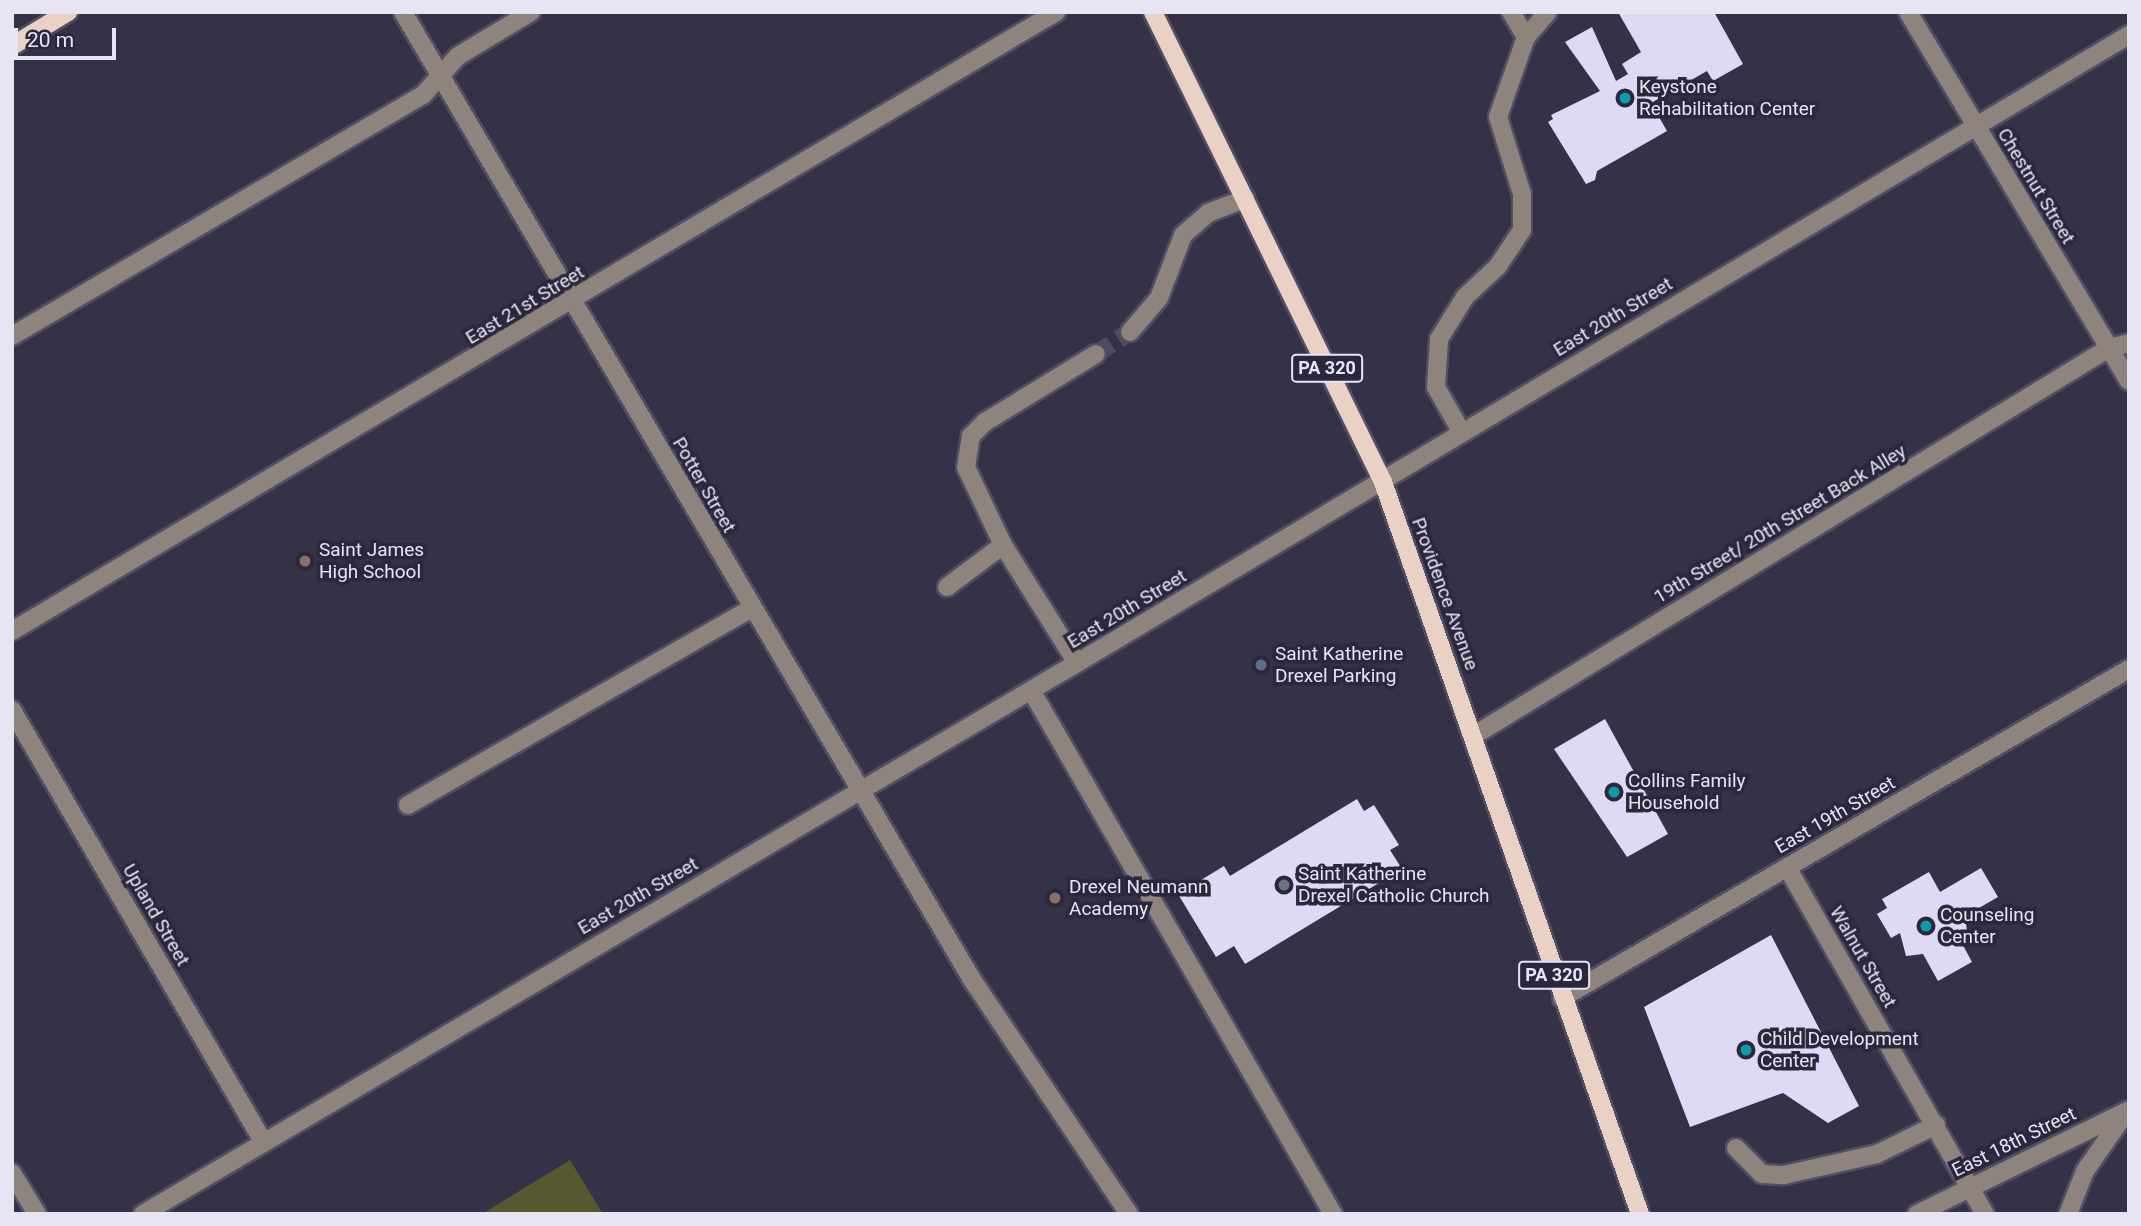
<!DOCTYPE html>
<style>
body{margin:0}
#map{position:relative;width:2141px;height:1226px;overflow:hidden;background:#353146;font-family:Roboto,sans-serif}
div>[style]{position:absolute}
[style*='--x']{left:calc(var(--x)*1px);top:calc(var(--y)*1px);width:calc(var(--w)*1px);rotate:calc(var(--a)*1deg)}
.green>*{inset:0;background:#56592f}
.building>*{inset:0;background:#dedaf5}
.minor-tunnel>*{height:18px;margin-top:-9px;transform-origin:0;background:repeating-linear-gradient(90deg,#504c60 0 18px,transparent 0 27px)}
.roads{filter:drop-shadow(2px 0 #514e62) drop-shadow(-2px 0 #514e62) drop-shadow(0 2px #514e62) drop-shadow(0 -2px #514e62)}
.minor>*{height:18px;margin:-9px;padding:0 9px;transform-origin:9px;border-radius:9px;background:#8f837e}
.major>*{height:18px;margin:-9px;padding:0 9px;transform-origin:9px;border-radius:9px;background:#ead1c6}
.dots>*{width:19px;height:19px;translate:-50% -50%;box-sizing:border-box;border:4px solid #2b273c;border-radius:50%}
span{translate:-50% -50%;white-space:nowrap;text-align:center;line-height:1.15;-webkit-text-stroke:7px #2b273c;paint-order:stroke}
.shield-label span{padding:2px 5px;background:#2b273c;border:2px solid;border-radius:5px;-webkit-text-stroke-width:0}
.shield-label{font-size:18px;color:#e7e5f3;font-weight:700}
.poi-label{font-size:19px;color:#e7e5f3}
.left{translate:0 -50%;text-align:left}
.street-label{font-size:19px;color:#e7e5f3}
.frame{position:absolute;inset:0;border:14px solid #e7e5f3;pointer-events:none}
.scale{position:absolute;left:14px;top:28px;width:102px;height:32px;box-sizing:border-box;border:4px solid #e7e5f3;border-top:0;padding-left:9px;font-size:21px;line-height:24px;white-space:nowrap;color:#e7e5f3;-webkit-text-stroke:5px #2b273c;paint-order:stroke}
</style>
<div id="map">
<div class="green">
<i style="clip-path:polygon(570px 1160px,603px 1214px,482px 1214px)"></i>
</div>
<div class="building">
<i style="clip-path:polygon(1618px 12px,1714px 12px,1743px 64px,1713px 81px,1707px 71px,1651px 103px,1667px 131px,1597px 171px,1595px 180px,1586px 184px,1548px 122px,1553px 119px,1551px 115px,1600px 91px,1565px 42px,1592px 27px,1616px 81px,1628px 74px,1622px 64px,1641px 52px)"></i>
<i style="clip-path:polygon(1605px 719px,1668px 834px,1627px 857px,1554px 749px)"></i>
<i style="clip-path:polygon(1357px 799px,1364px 811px,1374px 805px,1399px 845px,1390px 850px,1402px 869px,1245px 964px,1234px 946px,1216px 957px,1178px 894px,1224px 866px,1230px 876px)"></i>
<i style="clip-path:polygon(1981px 868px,1998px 897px,1965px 916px,1967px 931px,1958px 936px,1972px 962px,1938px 981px,1923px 954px,1906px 956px,1900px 933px,1891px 938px,1877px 914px,1887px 908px,1882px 899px,1929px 872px,1940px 892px)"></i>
<i style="clip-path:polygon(1771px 935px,1859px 1106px,1828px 1123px,1783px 1093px,1690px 1127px,1644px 1007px)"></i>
</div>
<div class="minor-tunnel">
<i style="--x:1096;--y:354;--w:40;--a:-32.9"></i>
</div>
<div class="roads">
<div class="minor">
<i style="--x:403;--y:12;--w:1121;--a:59.54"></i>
<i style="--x:971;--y:978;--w:284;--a:56.2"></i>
<i style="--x:1908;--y:12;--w:430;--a:59.1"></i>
<i style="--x:1526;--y:37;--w:33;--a:-49"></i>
<i style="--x:1130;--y:332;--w:45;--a:-49.5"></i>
<i style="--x:1159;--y:298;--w:67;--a:-69.1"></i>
<i style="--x:1183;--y:235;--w:33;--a:-41"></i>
<i style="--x:1208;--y:213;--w:40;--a:-21"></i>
<i style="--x:12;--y:336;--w:476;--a:-30.4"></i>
<i style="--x:423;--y:95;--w:52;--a:-48.1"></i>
<i style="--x:458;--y:56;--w:85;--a:-31.1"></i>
<i style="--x:1462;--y:433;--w:53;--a:-119.5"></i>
<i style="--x:1436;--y:387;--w:48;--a:-86.4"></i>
<i style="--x:1439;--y:339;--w:49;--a:-58.2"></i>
<i style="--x:1465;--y:297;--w:45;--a:-43.2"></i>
<i style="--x:1498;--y:266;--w:43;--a:-56.3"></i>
<i style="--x:1522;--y:230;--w:36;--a:-90"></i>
<i style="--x:1522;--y:194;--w:81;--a:-107.3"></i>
<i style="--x:1498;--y:117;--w:85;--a:-70.7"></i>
<i style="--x:1526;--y:37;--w:29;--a:-121"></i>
<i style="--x:1003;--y:545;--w:86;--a:-115.4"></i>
<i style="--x:966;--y:467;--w:31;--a:-81"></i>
<i style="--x:971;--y:436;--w:20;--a:-45"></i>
<i style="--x:985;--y:422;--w:130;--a:-31.5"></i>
<i style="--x:947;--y:587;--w:70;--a:-36.9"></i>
<i style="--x:1003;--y:545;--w:139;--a:57.9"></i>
<i style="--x:12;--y:631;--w:1214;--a:-30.66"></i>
<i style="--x:1031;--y:690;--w:605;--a:60.04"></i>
<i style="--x:12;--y:710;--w:499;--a:59.8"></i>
<i style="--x:1473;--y:736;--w:745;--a:-31.39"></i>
<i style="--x:2109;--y:348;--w:21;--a:-14"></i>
<i style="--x:408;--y:805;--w:396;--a:-29.8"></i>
<i style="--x:1787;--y:867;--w:400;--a:60.3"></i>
<i style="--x:1562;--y:998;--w:656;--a:-30.12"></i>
<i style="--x:1736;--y:1148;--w:37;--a:45"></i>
<i style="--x:1762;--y:1174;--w:22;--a:3"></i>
<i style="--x:1784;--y:1175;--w:95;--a:-12.7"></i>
<i style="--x:1877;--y:1154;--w:66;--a:-26.2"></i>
<i style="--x:12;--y:1173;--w:48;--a:58.6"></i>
<i style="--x:143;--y:1214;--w:1084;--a:-30.54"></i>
<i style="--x:1077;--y:663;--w:1225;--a:-30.84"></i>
<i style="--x:1917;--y:1214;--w:236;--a:-26.1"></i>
<i style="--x:2068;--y:1214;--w:46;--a:-68.4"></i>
<i style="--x:2085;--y:1171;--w:73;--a:-55"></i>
</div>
<div class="major">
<i style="--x:1153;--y:12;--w:523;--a:63.92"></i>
<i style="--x:1383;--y:482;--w:776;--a:70.65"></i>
<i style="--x:12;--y:46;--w:66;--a:-31.3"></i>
</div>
</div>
<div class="dots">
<i style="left:1625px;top:98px;background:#0f9aa8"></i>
<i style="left:305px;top:561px;background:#8d6e63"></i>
<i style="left:1261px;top:665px;background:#5c6f8a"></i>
<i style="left:1614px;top:792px;background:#0f9aa8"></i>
<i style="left:1284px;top:885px;background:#6b7280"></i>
<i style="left:1055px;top:898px;background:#8d6e63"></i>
<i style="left:1926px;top:926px;background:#0f9aa8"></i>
<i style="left:1746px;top:1050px;background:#0f9aa8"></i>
</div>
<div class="shield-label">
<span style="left:1327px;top:368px">PA 320</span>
<span style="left:1554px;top:975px">PA 320</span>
</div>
<div class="poi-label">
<span class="left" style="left:1639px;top:98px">Keystone<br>Rehabilitation Center</span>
<span class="left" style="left:319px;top:561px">Saint James<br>High School</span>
<span class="left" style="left:1275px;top:665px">Saint Katherine<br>Drexel Parking</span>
<span class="left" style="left:1628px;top:792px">Collins Family<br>Household</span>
<span class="left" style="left:1298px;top:885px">Saint Katherine<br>Drexel Catholic Church</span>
<span class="left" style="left:1069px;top:898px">Drexel Neumann<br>Academy</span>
<span class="left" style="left:1940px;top:926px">Counseling<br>Center</span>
<span class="left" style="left:1760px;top:1050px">Child Development<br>Center</span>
</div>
<div class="street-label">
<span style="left:2036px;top:186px;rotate:59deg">Chestnut Street</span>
<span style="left:525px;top:305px;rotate:-31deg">East 21st Street</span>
<span style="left:1613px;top:317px;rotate:-31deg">East 20th Street</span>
<span style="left:704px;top:485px;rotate:60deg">Potter Street</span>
<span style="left:1780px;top:524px;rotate:-31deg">19th Street/ 20th Street Back Alley</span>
<span style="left:1445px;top:594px;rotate:70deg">Providence Avenue</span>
<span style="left:1127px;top:609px;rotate:-31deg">East 20th Street</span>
<span style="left:1835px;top:815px;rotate:-30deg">East 19th Street</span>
<span style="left:638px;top:896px;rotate:-30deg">East 20th Street</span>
<span style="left:156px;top:915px;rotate:60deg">Upland Street</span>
<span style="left:1863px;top:957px;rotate:60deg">Walnut Street</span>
<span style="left:2014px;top:1142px;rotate:-26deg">East 18th Street</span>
</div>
<div class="frame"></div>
<div class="scale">20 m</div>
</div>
